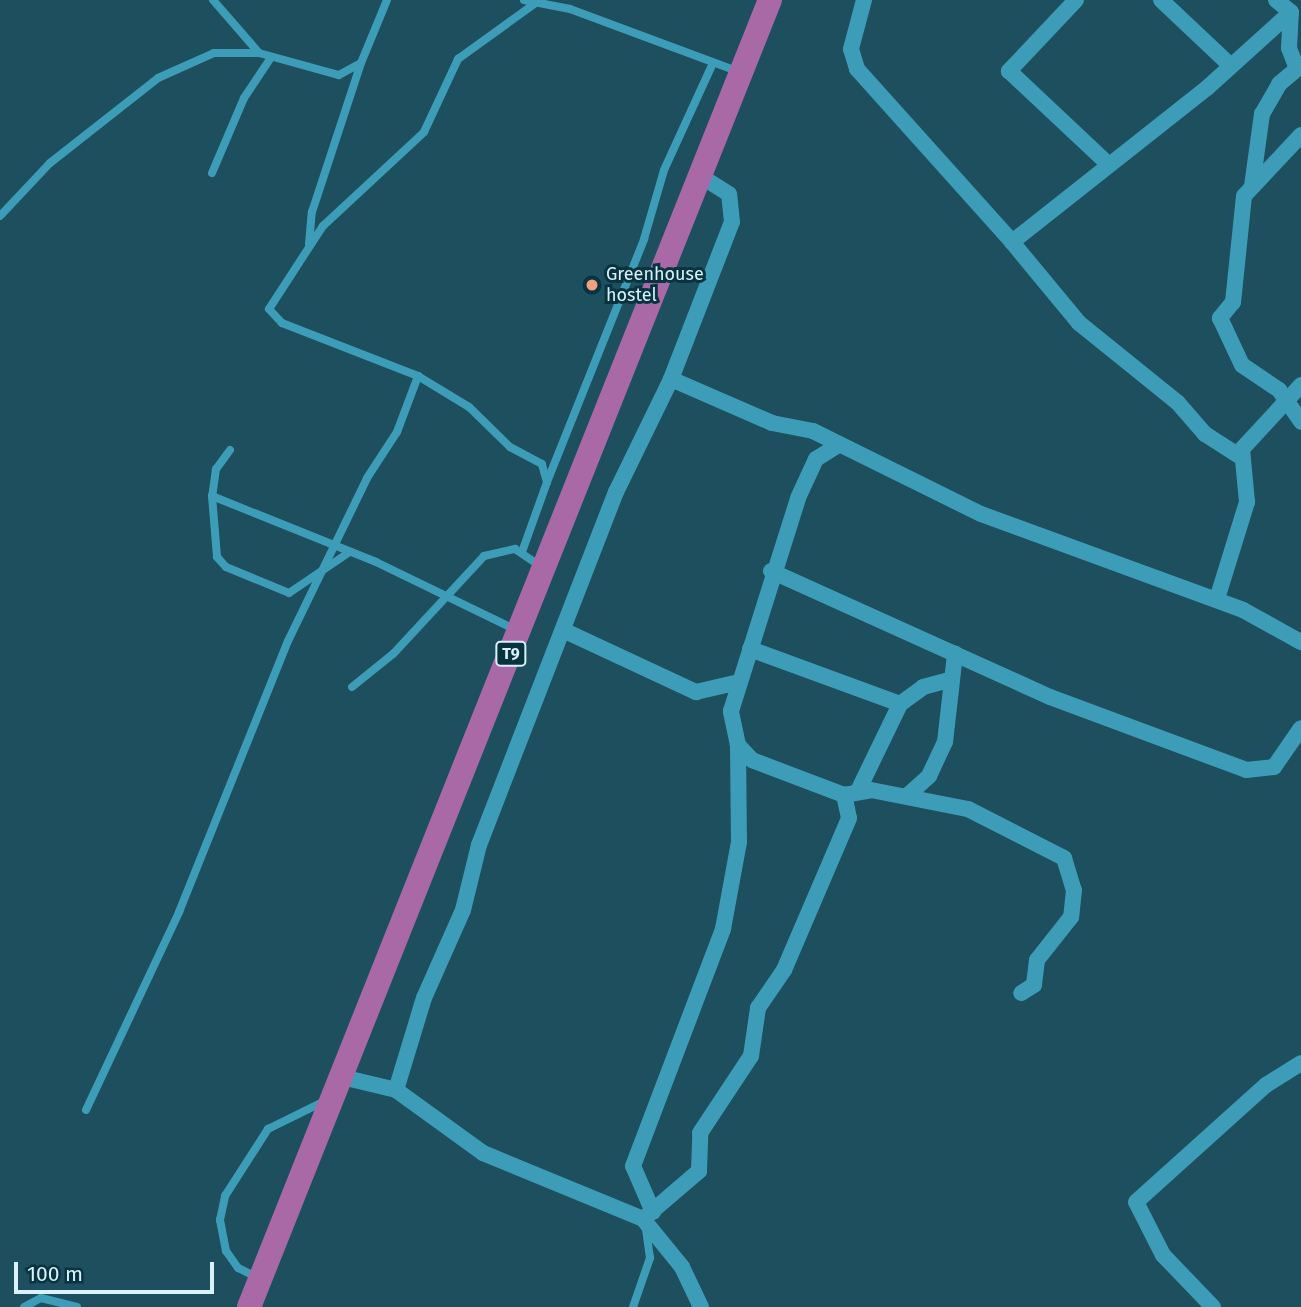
<!DOCTYPE html>
<style>
body{margin:0}
#map{position:relative;width:1301px;height:1307px;overflow:hidden;background:#1d4f5e;font-family:"Fira Sans",sans-serif}
div>[style]{position:absolute}
[style*='--x']{left:calc(var(--x)*1px);top:calc(var(--y)*1px);width:calc(var(--w)*1px);rotate:calc(var(--a)*1deg)}
.service>*{height:8px;margin:-4px;padding:0 4px;transform-origin:4px;border-radius:4px;background:#3d9db9}
.minor>*{height:16px;margin:-8px;padding:0 8px;transform-origin:8px;border-radius:8px;background:#3d9db9}
.trunk>*{height:24px;margin:-12px;padding:0 12px;transform-origin:12px;border-radius:12px;background:#a869a6}
.dots>*{width:19px;height:19px;translate:-50% -50%;box-sizing:border-box;border:4px solid #09333f;border-radius:50%}
span{translate:-50% -50%;white-space:nowrap;text-align:center;line-height:1.15;-webkit-text-stroke:6px #09333f;paint-order:stroke}
.shield-label span{padding:2px 5px;background:#09333f;border:2px solid;border-radius:5px;-webkit-text-stroke-width:0}
.shield-label{font-size:16px;color:#d9f2fb;font-weight:700}
.poi-label{font-size:18px;color:#d9f2fb}
.left{translate:0 -50%;text-align:left}
.scale{position:absolute;left:14px;top:1262px;width:200px;height:32px;box-sizing:border-box;border:4px solid #d9f2fb;border-top:0;padding-left:9px;font-size:21px;line-height:24px;white-space:nowrap;color:#d9f2fb;-webkit-text-stroke:5px #09333f;paint-order:stroke}
</style>
<div id="map">
<div class="service">
<i style="--x:213;--y:0;--w:70;--a:49"></i>
<i style="--x:259;--y:53;--w:83;--a:15.4"></i>
<i style="--x:339;--y:75;--w:25;--a:-29"></i>
<i style="--x:361;--y:63;--w:68;--a:-67.6"></i>
<i style="--x:524;--y:0;--w:47;--a:11.1"></i>
<i style="--x:570;--y:9;--w:178;--a:20.4"></i>
<i style="--x:212;--y:173;--w:82;--a:-66.9"></i>
<i style="--x:244;--y:98;--w:47;--a:-56.3"></i>
<i style="--x:0;--y:216;--w:73;--a:-46.7"></i>
<i style="--x:50;--y:163;--w:137;--a:-38.2"></i>
<i style="--x:158;--y:78;--w:61;--a:-24.1"></i>
<i style="--x:214;--y:53;--w:45;--a:0"></i>
<i style="--x:309;--y:244;--w:32;--a:-85"></i>
<i style="--x:312;--y:212;--w:154;--a:-71.8"></i>
<i style="--x:230;--y:450;--w:24;--a:126"></i>
<i style="--x:216;--y:469;--w:27;--a:98"></i>
<i style="--x:212;--y:496;--w:61;--a:85.3"></i>
<i style="--x:217;--y:557;--w:13;--a:48"></i>
<i style="--x:226;--y:567;--w:68;--a:22.4"></i>
<i style="--x:289;--y:593;--w:71;--a:-34.1"></i>
<i style="--x:547;--y:482;--w:262;--a:-68.2"></i>
<i style="--x:644;--y:239;--w:72;--a:-73.8"></i>
<i style="--x:664;--y:170;--w:118;--a:-65.4"></i>
<i style="--x:212;--y:496;--w:177;--a:21.9"></i>
<i style="--x:376;--y:562;--w:156;--a:25.9"></i>
<i style="--x:522;--y:552;--w:74;--a:-70.3"></i>
<i style="--x:547;--y:482;--w:19;--a:-106"></i>
<i style="--x:542;--y:464;--w:36;--a:-152"></i>
<i style="--x:510;--y:447;--w:57;--a:-135.7"></i>
<i style="--x:469;--y:407;--w:60;--a:-148.7"></i>
<i style="--x:418;--y:376;--w:146;--a:-158.7"></i>
<i style="--x:282;--y:323;--w:19;--a:-133"></i>
<i style="--x:269;--y:309;--w:99;--a:-57"></i>
<i style="--x:323;--y:226;--w:138;--a:-42.9"></i>
<i style="--x:424;--y:132;--w:81;--a:-65"></i>
<i style="--x:458;--y:59;--w:97;--a:-35.8"></i>
<i style="--x:352;--y:687;--w:54;--a:-39"></i>
<i style="--x:394;--y:653;--w:132;--a:-47.1"></i>
<i style="--x:484;--y:556;--w:32;--a:-13"></i>
<i style="--x:515;--y:549;--w:32;--a:34"></i>
<i style="--x:86;--y:1110;--w:219;--a:-64.8"></i>
<i style="--x:179;--y:912;--w:292;--a:-68.1"></i>
<i style="--x:288;--y:641;--w:181;--a:-64.1"></i>
<i style="--x:367;--y:478;--w:55;--a:-56.9"></i>
<i style="--x:397;--y:432;--w:60;--a:-69.4"></i>
<i style="--x:258;--y:1278;--w:22;--a:-153"></i>
<i style="--x:238;--y:1268;--w:21;--a:-125"></i>
<i style="--x:226;--y:1251;--w:32;--a:-101"></i>
<i style="--x:220;--y:1220;--w:25;--a:-78"></i>
<i style="--x:225;--y:1196;--w:80;--a:-57.3"></i>
<i style="--x:268;--y:1129;--w:66;--a:-26.2"></i>
<i style="--x:24;--y:1307;--w:19;--a:-28"></i>
<i style="--x:41;--y:1298;--w:37;--a:14"></i>
<i style="--x:633;--y:1307;--w:52;--a:-70.9"></i>
<i style="--x:650;--y:1258;--w:28;--a:-98"></i>
</div>
<div class="minor">
<i style="--x:864;--y:0;--w:51;--a:104.9"></i>
<i style="--x:851;--y:49;--w:21;--a:73"></i>
<i style="--x:857;--y:69;--w:232;--a:48.1"></i>
<i style="--x:1012;--y:242;--w:248;--a:-38.3"></i>
<i style="--x:1207;--y:88;--w:113;--a:-42.1"></i>
<i style="--x:1076;--y:0;--w:98;--a:133.3"></i>
<i style="--x:1009;--y:71;--w:137;--a:43.2"></i>
<i style="--x:1161;--y:0;--w:96;--a:43.3"></i>
<i style="--x:1276;--y:0;--w:19;--a:39"></i>
<i style="--x:1301;--y:135;--w:83;--a:133.1"></i>
<i style="--x:1244;--y:196;--w:107;--a:95.9"></i>
<i style="--x:1233;--y:302;--w:21;--a:129"></i>
<i style="--x:1220;--y:318;--w:52;--a:64.9"></i>
<i style="--x:1242;--y:365;--w:45;--a:34"></i>
<i style="--x:1279;--y:390;--w:39;--a:55"></i>
<i style="--x:1252;--y:186;--w:73;--a:-82.1"></i>
<i style="--x:1262;--y:114;--w:34;--a:-60"></i>
<i style="--x:1279;--y:84;--w:23;--a:-40"></i>
<i style="--x:1297;--y:69;--w:22;--a:-111"></i>
<i style="--x:1289;--y:48;--w:36;--a:-87"></i>
<i style="--x:1012;--y:242;--w:105;--a:50.4"></i>
<i style="--x:1079;--y:323;--w:127;--a:38.9"></i>
<i style="--x:1178;--y:403;--w:41;--a:48.9"></i>
<i style="--x:1205;--y:434;--w:43;--a:32.6"></i>
<i style="--x:671;--y:379;--w:110;--a:23.5"></i>
<i style="--x:772;--y:423;--w:42;--a:11"></i>
<i style="--x:813;--y:431;--w:187;--a:26.3"></i>
<i style="--x:981;--y:514;--w:279;--a:20.1"></i>
<i style="--x:1243;--y:610;--w:66;--a:28.9"></i>
<i style="--x:771;--y:571;--w:306;--a:24.3"></i>
<i style="--x:1050;--y:697;--w:209;--a:20.4"></i>
<i style="--x:1246;--y:770;--w:28;--a:-6"></i>
<i style="--x:1274;--y:767;--w:47;--a:-55.3"></i>
<i style="--x:1217;--y:599;--w:102;--a:-72.8"></i>
<i style="--x:1247;--y:502;--w:53;--a:-95.4"></i>
<i style="--x:1242;--y:449;--w:87;--a:-47.3"></i>
<i style="--x:565;--y:631;--w:145;--a:25"></i>
<i style="--x:696;--y:692;--w:44;--a:-13.1"></i>
<i style="--x:750;--y:649;--w:160;--a:20.1"></i>
<i style="--x:858;--y:791;--w:97;--a:-64.2"></i>
<i style="--x:900;--y:704;--w:29;--a:-36"></i>
<i style="--x:923;--y:687;--w:28;--a:-15"></i>
<i style="--x:844;--y:795;--w:27;--a:-10"></i>
<i style="--x:871;--y:790;--w:99;--a:11.1"></i>
<i style="--x:968;--y:809;--w:108;--a:27"></i>
<i style="--x:1064;--y:858;--w:34;--a:73"></i>
<i style="--x:1074;--y:890;--w:27;--a:96"></i>
<i style="--x:1071;--y:917;--w:55;--a:128.3"></i>
<i style="--x:1037;--y:960;--w:25;--a:97"></i>
<i style="--x:1034;--y:985;--w:15;--a:148"></i>
<i style="--x:907;--y:796;--w:30;--a:-42"></i>
<i style="--x:929;--y:776;--w:38;--a:-65"></i>
<i style="--x:945;--y:742;--w:89;--a:-83.5"></i>
<i style="--x:342;--y:1077;--w:56;--a:13.5"></i>
<i style="--x:396;--y:1090;--w:107;--a:35.9"></i>
<i style="--x:483;--y:1153;--w:173;--a:22.4"></i>
<i style="--x:643;--y:1219;--w:62;--a:50.9"></i>
<i style="--x:682;--y:1267;--w:44;--a:64.6"></i>
<i style="--x:396;--y:1090;--w:96;--a:-73.1"></i>
<i style="--x:424;--y:998;--w:96;--a:-66.1"></i>
<i style="--x:463;--y:910;--w:67;--a:-76.2"></i>
<i style="--x:479;--y:845;--w:379;--a:-68.8"></i>
<i style="--x:616;--y:492;--w:126;--a:-64"></i>
<i style="--x:671;--y:379;--w:168;--a:-68.8"></i>
<i style="--x:732;--y:222;--w:28;--a:-96"></i>
<i style="--x:729;--y:194;--w:32;--a:-148"></i>
<i style="--x:653;--y:1212;--w:50;--a:-113.5"></i>
<i style="--x:633;--y:1166;--w:254;--a:-69.2"></i>
<i style="--x:723;--y:929;--w:88;--a:-79.6"></i>
<i style="--x:739;--y:842;--w:97;--a:-90.6"></i>
<i style="--x:643;--y:1219;--w:74;--a:-40.6"></i>
<i style="--x:699;--y:1171;--w:38;--a:-88"></i>
<i style="--x:700;--y:1133;--w:92;--a:-56.5"></i>
<i style="--x:751;--y:1056;--w:49;--a:-81.7"></i>
<i style="--x:758;--y:1008;--w:46;--a:-55.6"></i>
<i style="--x:784;--y:970;--w:165;--a:-66.8"></i>
<i style="--x:849;--y:818;--w:24;--a:-102"></i>
<i style="--x:844;--y:795;--w:98;--a:-159.2"></i>
<i style="--x:752;--y:760;--w:21;--a:-133"></i>
<i style="--x:738;--y:745;--w:35;--a:-102"></i>
<i style="--x:731;--y:711;--w:223;--a:-72.5"></i>
<i style="--x:798;--y:498;--w:43;--a:-65.2"></i>
<i style="--x:816;--y:459;--w:25;--a:-32"></i>
<i style="--x:1213;--y:1307;--w:72;--a:-133.9"></i>
<i style="--x:1163;--y:1255;--w:59;--a:-117"></i>
<i style="--x:1136;--y:1202;--w:175;--a:-42"></i>
<i style="--x:1266;--y:1085;--w:41;--a:-32.2"></i>
</div>
<div class="trunk">
<i style="--x:249;--y:1307;--w:1407;--a:-68.27"></i>
</div>
<div class="dots">
<i style="left:592px;top:285px;background:#f2a081"></i>
</div>
<div class="shield-label">
<span style="left:511px;top:654px">T9</span>
</div>
<div class="poi-label">
<span class="left" style="left:606px;top:285px">Greenhouse<br>hostel</span>
</div>
<div class="scale">100 m</div>
</div>
